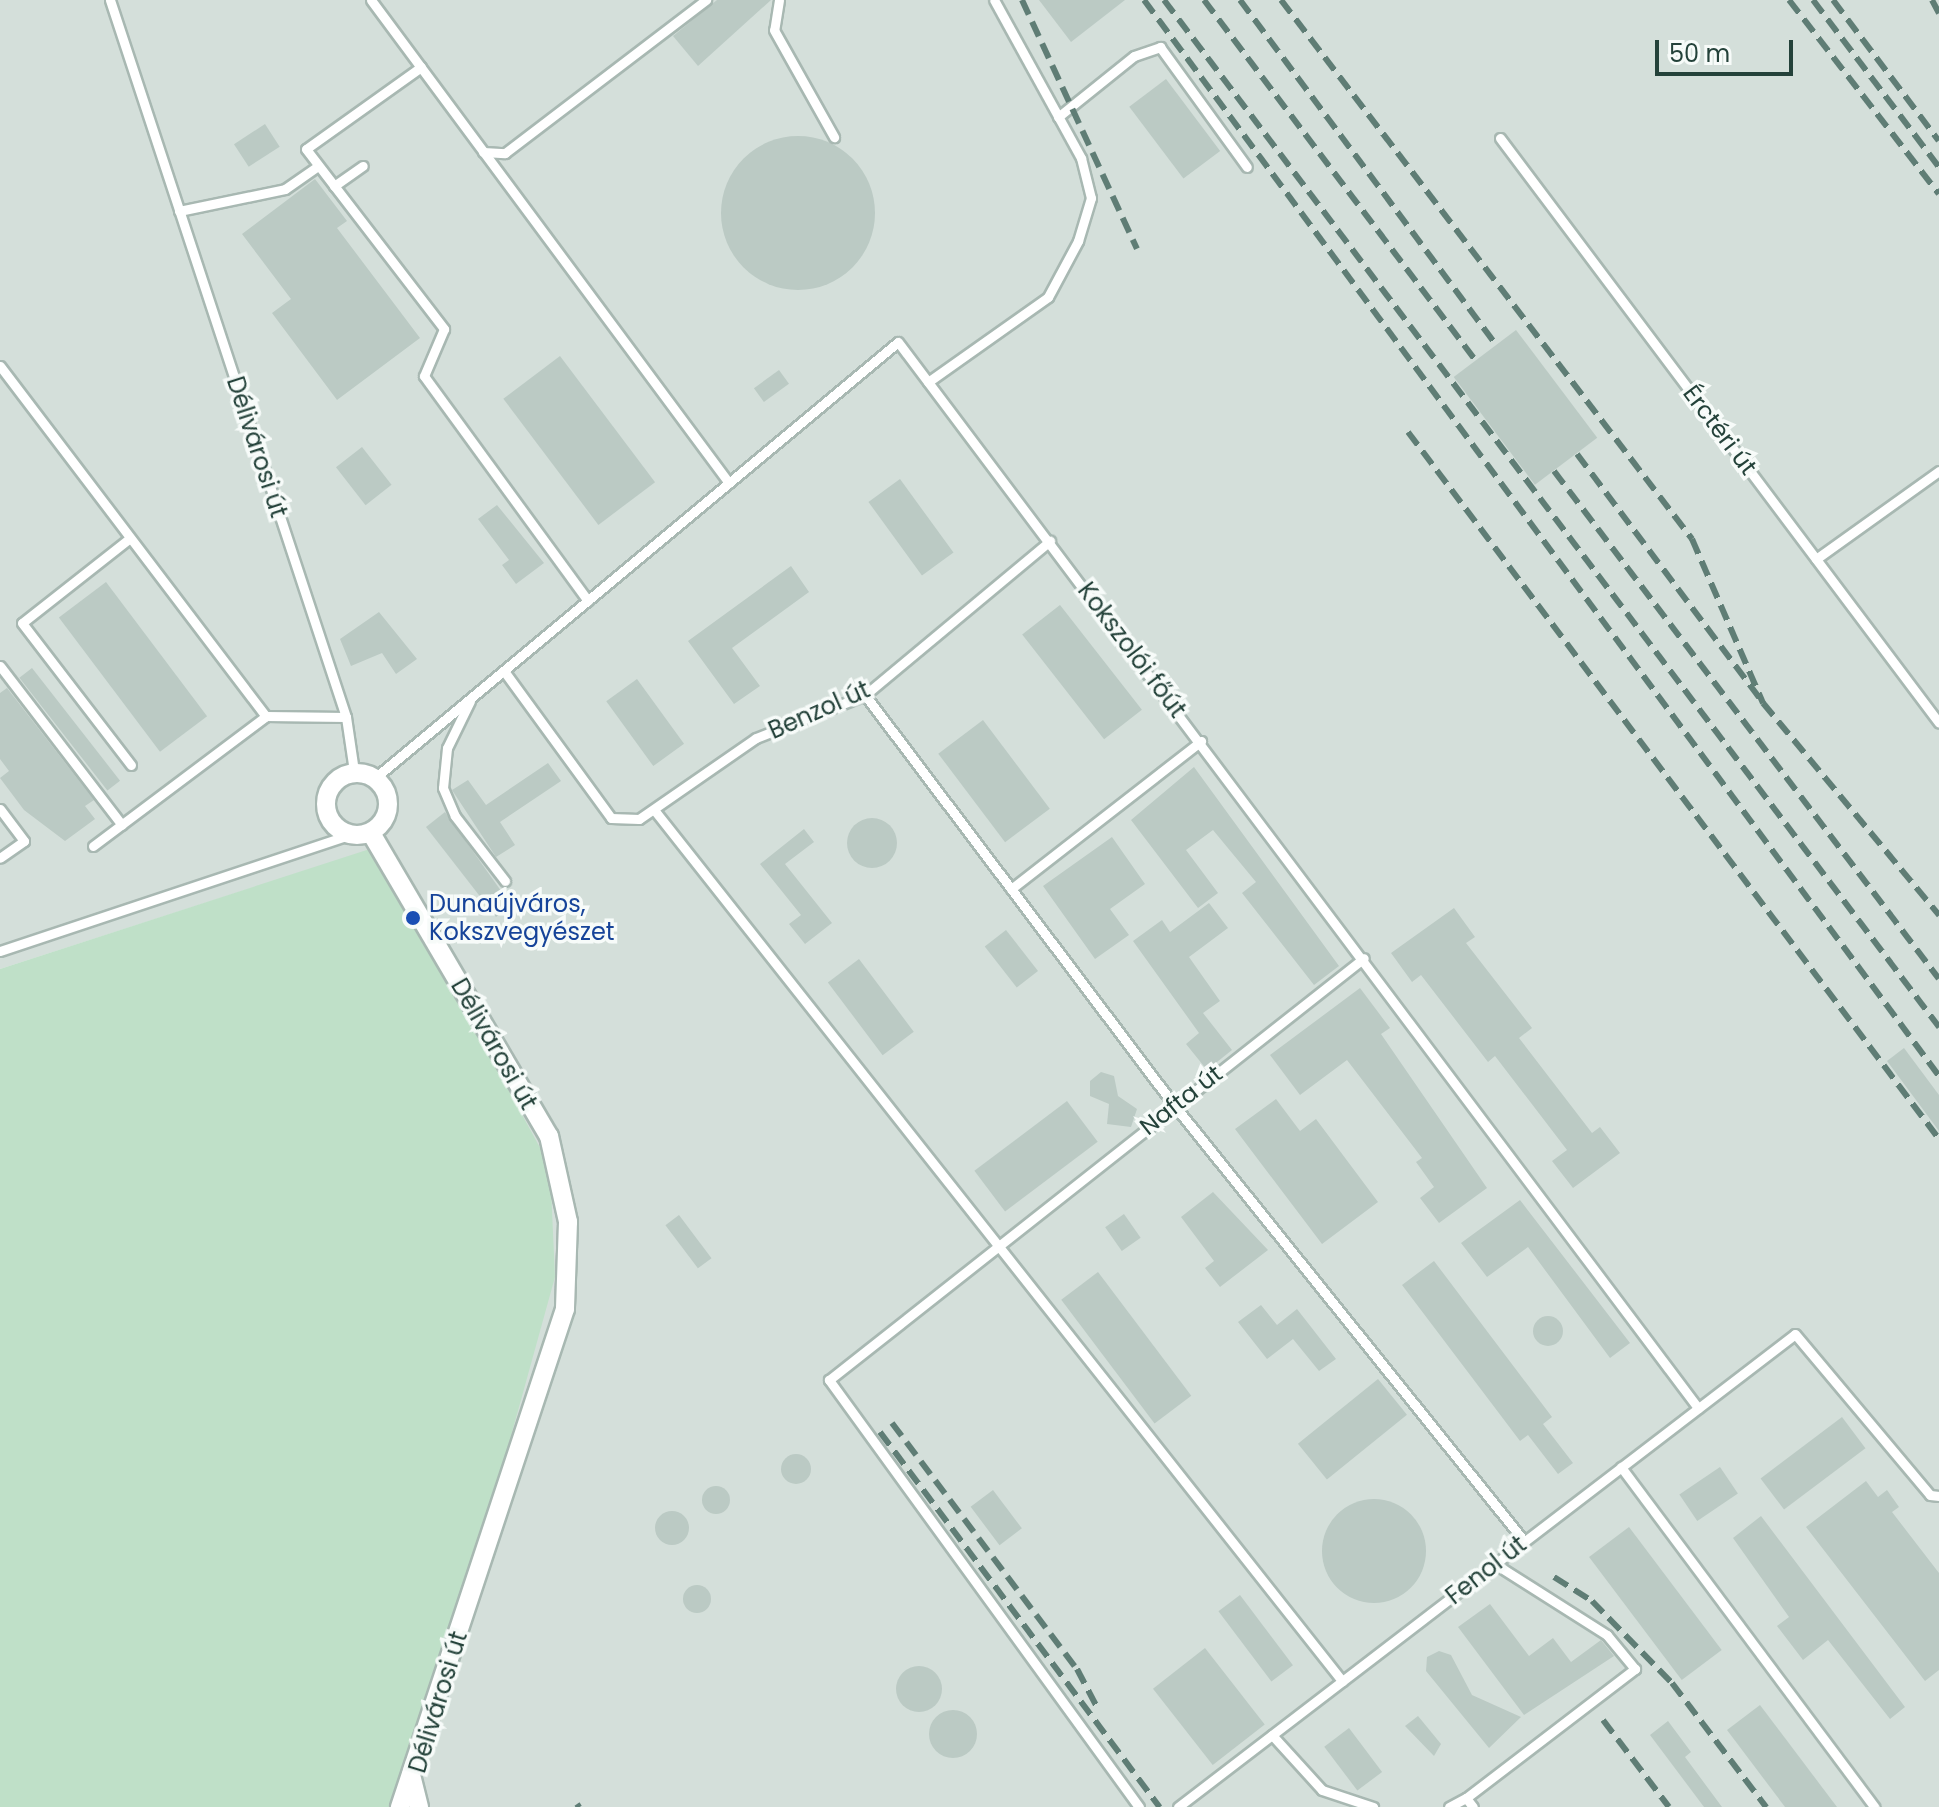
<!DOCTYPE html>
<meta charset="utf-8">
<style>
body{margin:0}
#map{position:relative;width:1939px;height:1807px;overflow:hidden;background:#e6efeb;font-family:Poppins,sans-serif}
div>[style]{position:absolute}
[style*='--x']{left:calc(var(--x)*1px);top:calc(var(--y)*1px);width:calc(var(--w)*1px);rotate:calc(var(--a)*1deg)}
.built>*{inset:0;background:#d4dfda}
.green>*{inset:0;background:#bfe0c8}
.building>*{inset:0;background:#bbcac4;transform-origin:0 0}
.round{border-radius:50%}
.roads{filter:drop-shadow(2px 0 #a8b8b2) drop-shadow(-2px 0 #a8b8b2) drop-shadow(0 2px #a8b8b2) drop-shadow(0 -2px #a8b8b2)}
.lane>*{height:9px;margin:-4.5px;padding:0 4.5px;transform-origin:4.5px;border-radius:4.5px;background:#fff}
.street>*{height:18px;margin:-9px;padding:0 9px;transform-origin:9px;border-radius:9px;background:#fff}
.street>.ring{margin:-9px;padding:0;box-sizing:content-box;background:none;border:18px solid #fff;border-radius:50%}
.rail>*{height:6px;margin-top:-3px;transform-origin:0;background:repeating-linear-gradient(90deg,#5f7d75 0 16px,transparent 0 24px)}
.dots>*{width:22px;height:22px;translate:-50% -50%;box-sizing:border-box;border:4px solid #f7fbf9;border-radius:50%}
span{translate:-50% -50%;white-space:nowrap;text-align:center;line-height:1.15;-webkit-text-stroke:7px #f7fbf9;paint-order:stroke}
.street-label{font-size:24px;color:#24423a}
.transit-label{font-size:24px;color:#164399}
.left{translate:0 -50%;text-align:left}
.scale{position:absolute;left:1655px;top:40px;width:138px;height:36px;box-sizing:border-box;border:4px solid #24423a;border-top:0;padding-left:10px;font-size:24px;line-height:28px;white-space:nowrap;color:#24423a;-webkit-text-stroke:6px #f7fbf9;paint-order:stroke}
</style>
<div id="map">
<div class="built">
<i style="clip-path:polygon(0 0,1939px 0,1939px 1807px,429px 1807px,417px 1772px,376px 848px,0 969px)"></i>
</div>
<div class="green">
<i style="clip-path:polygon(376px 847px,550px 1166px,555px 1277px,418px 1772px,429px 1807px,0 1807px,0 969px)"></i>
</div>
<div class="building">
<i style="clip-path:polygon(717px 0,771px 0,698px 66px,673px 36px)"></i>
<i style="clip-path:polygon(1039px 0,1125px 0,1071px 42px)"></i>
<i style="left:1166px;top:79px;width:90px;height:46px;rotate:53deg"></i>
<i style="left:265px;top:124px;width:27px;height:37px;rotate:57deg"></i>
<i class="round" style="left:721px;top:136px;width:154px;height:154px"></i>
<i style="clip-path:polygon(315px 179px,347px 221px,337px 228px,420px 338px,337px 400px,272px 313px,291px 299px,242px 234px)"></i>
<i style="left:1516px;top:330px;width:135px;height:78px;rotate:53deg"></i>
<i style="left:560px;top:356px;width:158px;height:71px;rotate:53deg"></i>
<i style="left:779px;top:370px;width:17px;height:31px;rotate:54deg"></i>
<i style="left:362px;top:447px;width:48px;height:33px;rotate:52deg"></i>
<i style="left:900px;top:479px;width:91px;height:39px;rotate:54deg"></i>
<i style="clip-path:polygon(497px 505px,544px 563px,516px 584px,502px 565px,509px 560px,478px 519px)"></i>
<i style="clip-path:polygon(791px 566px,809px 592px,732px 648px,760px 686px,734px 704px,688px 641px)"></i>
<i style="left:106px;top:582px;width:168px;height:59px;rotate:53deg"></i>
<i style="left:1060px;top:605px;width:133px;height:48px;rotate:52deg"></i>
<i style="clip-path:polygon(379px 612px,417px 659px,396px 674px,382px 653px,351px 666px,340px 639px)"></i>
<i style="left:32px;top:668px;width:143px;height:16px;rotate:52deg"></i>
<i style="left:637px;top:679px;width:80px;height:38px;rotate:54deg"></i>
<i style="clip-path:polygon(7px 688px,94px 800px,85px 806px,95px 819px,65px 841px,24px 810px,0 778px,9px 771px,0 759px,0 693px)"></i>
<i style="left:983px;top:720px;width:111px;height:56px;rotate:53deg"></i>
<i style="clip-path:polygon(548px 763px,561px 781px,500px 822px,515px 845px,496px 857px,452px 790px,468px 780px,486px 805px)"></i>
<i style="clip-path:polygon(1194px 767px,1339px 966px,1314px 985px,1242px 893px,1256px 882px,1213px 830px,1186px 850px,1218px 893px,1198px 908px,1131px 820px)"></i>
<i style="clip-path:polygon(445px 812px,511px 905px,496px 917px,426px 827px)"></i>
<i class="round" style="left:847px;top:818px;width:50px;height:50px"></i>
<i style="clip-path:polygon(804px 829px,814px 842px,785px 864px,832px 923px,805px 944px,789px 924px,801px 915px,760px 864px)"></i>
<i style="clip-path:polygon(1112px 837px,1145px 884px,1110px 909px,1129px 935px,1095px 959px,1043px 886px)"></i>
<i style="clip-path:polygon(1209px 903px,1228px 928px,1189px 957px,1220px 1001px,1203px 1013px,1232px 1050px,1207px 1070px,1186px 1044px,1199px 1033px,1133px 941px,1162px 920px,1170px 932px)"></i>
<i style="clip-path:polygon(1454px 908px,1475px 937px,1466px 943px,1532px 1028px,1519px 1038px,1592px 1133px,1600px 1127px,1620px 1153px,1573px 1188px,1552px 1161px,1567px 1150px,1495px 1056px,1488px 1062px,1421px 975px,1412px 982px,1391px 953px)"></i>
<i style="left:1006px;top:930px;width:52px;height:27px;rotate:52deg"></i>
<i style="left:859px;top:959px;width:91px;height:39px;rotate:53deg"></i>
<i style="clip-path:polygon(1360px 988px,1390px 1028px,1381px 1034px,1487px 1188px,1439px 1223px,1420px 1198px,1434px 1187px,1416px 1162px,1422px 1158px,1347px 1060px,1300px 1095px,1270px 1055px)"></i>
<i style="clip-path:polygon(1904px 1048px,1939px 1095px,1939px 1131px,1887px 1061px)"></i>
<i style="clip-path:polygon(1101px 1072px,1114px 1076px,1118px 1096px,1137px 1109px,1131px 1127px,1107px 1124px,1109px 1104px,1090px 1096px,1090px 1081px)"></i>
<i style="clip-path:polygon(1276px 1099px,1300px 1131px,1316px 1119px,1378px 1202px,1322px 1244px,1235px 1129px)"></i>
<i style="left:1067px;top:1101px;width:51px;height:116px;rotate:53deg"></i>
<i style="clip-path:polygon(1213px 1192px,1268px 1250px,1220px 1287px,1205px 1268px,1214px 1261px,1181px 1217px)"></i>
<i style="clip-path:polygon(1520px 1200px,1630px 1343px,1610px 1358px,1528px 1247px,1487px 1277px,1461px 1243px)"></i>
<i style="left:1124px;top:1214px;width:29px;height:23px;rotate:55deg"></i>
<i style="left:679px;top:1215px;width:54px;height:17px;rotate:53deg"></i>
<i style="clip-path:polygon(1434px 1261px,1552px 1417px,1543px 1424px,1573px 1463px,1558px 1474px,1528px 1435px,1520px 1441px,1402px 1285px)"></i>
<i style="left:1098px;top:1272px;width:155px;height:46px;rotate:53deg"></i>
<i style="clip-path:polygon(1261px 1305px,1277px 1325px,1297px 1309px,1336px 1359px,1319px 1371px,1293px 1339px,1267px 1359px,1238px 1322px)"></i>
<i class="round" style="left:1533px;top:1316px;width:30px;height:30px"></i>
<i style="left:1378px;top:1379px;width:46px;height:103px;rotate:51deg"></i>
<i style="left:1842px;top:1417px;width:39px;height:102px;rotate:53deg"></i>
<i class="round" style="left:781px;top:1454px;width:30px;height:30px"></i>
<i style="left:1720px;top:1467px;width:32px;height:49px;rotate:56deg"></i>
<i style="clip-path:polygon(1866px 1481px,1878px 1497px,1887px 1490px,1899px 1507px,1892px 1512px,1939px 1573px,1939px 1670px,1925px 1681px,1806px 1527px)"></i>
<i class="round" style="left:702px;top:1486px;width:28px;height:28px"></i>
<i style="left:993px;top:1490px;width:48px;height:28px;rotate:53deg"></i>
<i class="round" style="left:1322px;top:1499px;width:104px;height:104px"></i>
<i class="round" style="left:655px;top:1511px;width:34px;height:34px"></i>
<i style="clip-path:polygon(1761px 1516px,1905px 1707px,1890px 1719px,1828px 1640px,1803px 1660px,1777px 1626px,1789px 1617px,1733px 1538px)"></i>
<i style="left:1629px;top:1527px;width:154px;height:50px;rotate:53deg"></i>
<i class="round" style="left:683px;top:1585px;width:28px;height:28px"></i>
<i style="left:1240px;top:1595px;width:88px;height:27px;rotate:53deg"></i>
<i style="clip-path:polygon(1490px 1604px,1529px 1656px,1553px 1638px,1571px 1662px,1601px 1640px,1614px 1656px,1524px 1715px,1458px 1627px)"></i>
<i style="left:1205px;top:1648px;width:97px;height:66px;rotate:52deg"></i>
<i style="clip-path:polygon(1439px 1651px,1451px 1655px,1472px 1695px,1521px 1717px,1489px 1748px,1426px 1671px,1427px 1657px)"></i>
<i class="round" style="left:896px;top:1666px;width:46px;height:46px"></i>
<i style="clip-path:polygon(1760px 1705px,1837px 1807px,1785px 1807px,1727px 1730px)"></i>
<i class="round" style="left:929px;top:1710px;width:48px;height:48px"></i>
<i style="clip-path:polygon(1418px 1716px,1441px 1744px,1434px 1756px,1405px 1726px)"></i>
<i style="clip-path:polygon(1668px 1721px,1691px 1752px,1685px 1757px,1722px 1807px,1704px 1807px,1650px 1735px)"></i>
<i style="left:1349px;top:1728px;width:55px;height:31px;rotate:53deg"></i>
</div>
<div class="roads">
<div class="lane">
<i style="--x:110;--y:0;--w:755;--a:71.78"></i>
<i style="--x:346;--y:717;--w:55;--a:81.6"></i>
<i style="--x:371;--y:0;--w:601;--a:53.45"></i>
<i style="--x:779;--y:0;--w:30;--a:99"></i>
<i style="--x:774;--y:30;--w:123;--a:60.7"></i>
<i style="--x:421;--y:67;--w:141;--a:144.5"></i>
<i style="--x:306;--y:149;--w:227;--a:52.5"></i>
<i style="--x:444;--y:329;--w:51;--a:113.1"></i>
<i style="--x:424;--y:376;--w:278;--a:53.9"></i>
<i style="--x:1058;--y:117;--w:97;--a:-38.8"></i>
<i style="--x:1134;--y:56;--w:28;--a:-19"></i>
<i style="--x:1160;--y:47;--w:148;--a:54.1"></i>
<i style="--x:1500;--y:138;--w:731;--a:53.11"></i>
<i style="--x:483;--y:152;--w:22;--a:3"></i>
<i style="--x:505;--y:153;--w:253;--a:-37.3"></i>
<i style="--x:334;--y:186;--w:35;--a:-35"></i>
<i style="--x:179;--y:211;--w:108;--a:-11.7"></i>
<i style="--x:285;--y:189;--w:40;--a:-34.9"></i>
<i style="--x:0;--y:366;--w:440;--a:52.8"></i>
<i style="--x:266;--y:716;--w:80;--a:0.7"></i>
<i style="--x:928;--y:382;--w:147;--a:-35.3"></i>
<i style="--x:1048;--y:297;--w:64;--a:-61.8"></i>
<i style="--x:1078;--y:241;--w:45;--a:-73.2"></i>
<i style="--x:1091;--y:198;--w:41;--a:-104"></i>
<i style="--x:1081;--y:158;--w:180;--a:-118.8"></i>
<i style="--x:130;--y:538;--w:137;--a:141.8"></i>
<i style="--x:22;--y:623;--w:179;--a:52.5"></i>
<i style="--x:1816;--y:559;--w:151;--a:-35.6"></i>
<i style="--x:0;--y:666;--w:200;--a:52.5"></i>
<i style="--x:504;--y:671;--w:182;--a:53.9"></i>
<i style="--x:611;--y:818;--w:28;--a:2"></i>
<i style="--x:639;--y:819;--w:142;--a:-34.7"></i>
<i style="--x:756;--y:738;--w:117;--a:-21.5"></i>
<i style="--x:865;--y:695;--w:241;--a:-39.8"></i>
<i style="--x:865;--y:695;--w:513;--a:53"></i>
<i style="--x:1174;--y:1105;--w:559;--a:51.24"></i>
<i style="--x:470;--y:701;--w:52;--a:116.1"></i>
<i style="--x:447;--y:748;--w:40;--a:95.7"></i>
<i style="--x:443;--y:788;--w:30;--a:67"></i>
<i style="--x:455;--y:816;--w:82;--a:52.4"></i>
<i style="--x:376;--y:777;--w:679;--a:-39.81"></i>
<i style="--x:898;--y:342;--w:1333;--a:53.11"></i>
<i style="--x:0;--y:809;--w:40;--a:53"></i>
<i style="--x:24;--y:841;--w:29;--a:145"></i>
<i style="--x:655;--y:811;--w:1109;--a:51.7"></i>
<i style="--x:93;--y:846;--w:216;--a:-36.9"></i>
<i style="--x:1011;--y:889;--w:241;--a:-37.9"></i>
<i style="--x:0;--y:951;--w:367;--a:-18.4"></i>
<i style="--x:1621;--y:1467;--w:424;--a:53.3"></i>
<i style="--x:1272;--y:1735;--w:74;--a:47.7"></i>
<i style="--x:1322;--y:1790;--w:54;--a:18.4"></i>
<i style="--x:1466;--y:1798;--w:213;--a:-37.4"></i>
<i style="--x:1635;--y:1669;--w:44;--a:-129.5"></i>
<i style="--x:1607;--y:1635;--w:133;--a:-147.6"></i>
<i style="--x:1139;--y:1807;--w:528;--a:-125.98"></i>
<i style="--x:829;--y:1380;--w:681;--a:-38.27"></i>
<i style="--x:1178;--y:1807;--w:777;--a:-37.47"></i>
<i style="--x:1795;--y:1334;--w:210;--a:50"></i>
<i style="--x:1930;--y:1495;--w:9;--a:6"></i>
<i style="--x:1449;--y:1807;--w:19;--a:-28"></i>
<i style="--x:1466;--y:1798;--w:11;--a:52"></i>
</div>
<div class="street">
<i class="ring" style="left:326px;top:773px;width:44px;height:44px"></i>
<i style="--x:371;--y:833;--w:351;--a:59.6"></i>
<i style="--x:549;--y:1136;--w:88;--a:77.5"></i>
<i style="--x:568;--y:1222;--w:87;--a:92"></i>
<i style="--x:565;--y:1309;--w:525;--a:108.33"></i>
<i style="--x:411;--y:1775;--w:33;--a:76"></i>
</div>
</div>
<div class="rail">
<i style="--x:1022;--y:0;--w:274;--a:65.2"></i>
<i style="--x:1144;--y:0;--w:1338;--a:53.54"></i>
<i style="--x:1164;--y:0;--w:1287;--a:52.96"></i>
<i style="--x:1204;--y:0;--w:451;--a:53"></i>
<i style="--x:1240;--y:0;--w:430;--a:53.4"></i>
<i style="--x:1281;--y:0;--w:678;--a:52.67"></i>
<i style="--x:1692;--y:539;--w:179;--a:66.6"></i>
<i style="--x:1789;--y:0;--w:245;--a:52.3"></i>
<i style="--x:1813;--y:0;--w:209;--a:53"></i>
<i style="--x:1833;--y:0;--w:176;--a:53.1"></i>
<i style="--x:1932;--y:0;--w:15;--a:62"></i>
<i style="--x:1408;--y:432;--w:884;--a:53.09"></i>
<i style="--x:1577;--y:454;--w:311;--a:53.2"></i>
<i style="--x:1763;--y:703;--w:276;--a:50.3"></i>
<i style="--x:1554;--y:471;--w:637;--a:52.84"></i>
<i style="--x:892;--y:1423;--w:308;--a:53.1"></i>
<i style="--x:1077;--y:1669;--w:45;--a:62.3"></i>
<i style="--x:880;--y:1432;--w:468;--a:53.3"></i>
<i style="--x:1554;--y:1577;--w:45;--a:32.3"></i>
<i style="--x:1592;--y:1601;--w:115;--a:45.7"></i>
<i style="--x:1672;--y:1683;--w:156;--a:52.8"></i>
<i style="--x:1603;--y:1720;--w:109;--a:52.8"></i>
<i style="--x:577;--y:1804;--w:4;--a:56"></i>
</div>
<div class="dots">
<i style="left:413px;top:918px;background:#1a4fb4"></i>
</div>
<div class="street-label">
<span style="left:1720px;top:430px;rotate:53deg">Érctéri út</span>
<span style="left:257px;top:447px;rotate:72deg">Délivárosi út</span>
<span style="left:1132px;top:650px;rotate:53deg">Kokszolói főút</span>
<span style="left:819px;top:710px;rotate:-24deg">Benzol út</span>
<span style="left:494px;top:1044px;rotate:60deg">Délivárosi út</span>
<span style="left:1181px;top:1100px;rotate:-38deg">Nafta út</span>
<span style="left:1486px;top:1570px;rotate:-38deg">Fenol út</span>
<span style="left:438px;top:1702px;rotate:-73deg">Délivárosi út</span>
</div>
<div class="transit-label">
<span class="left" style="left:429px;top:918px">Dunaújváros,<br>Kokszvegyészet</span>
</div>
<div class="scale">50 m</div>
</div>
